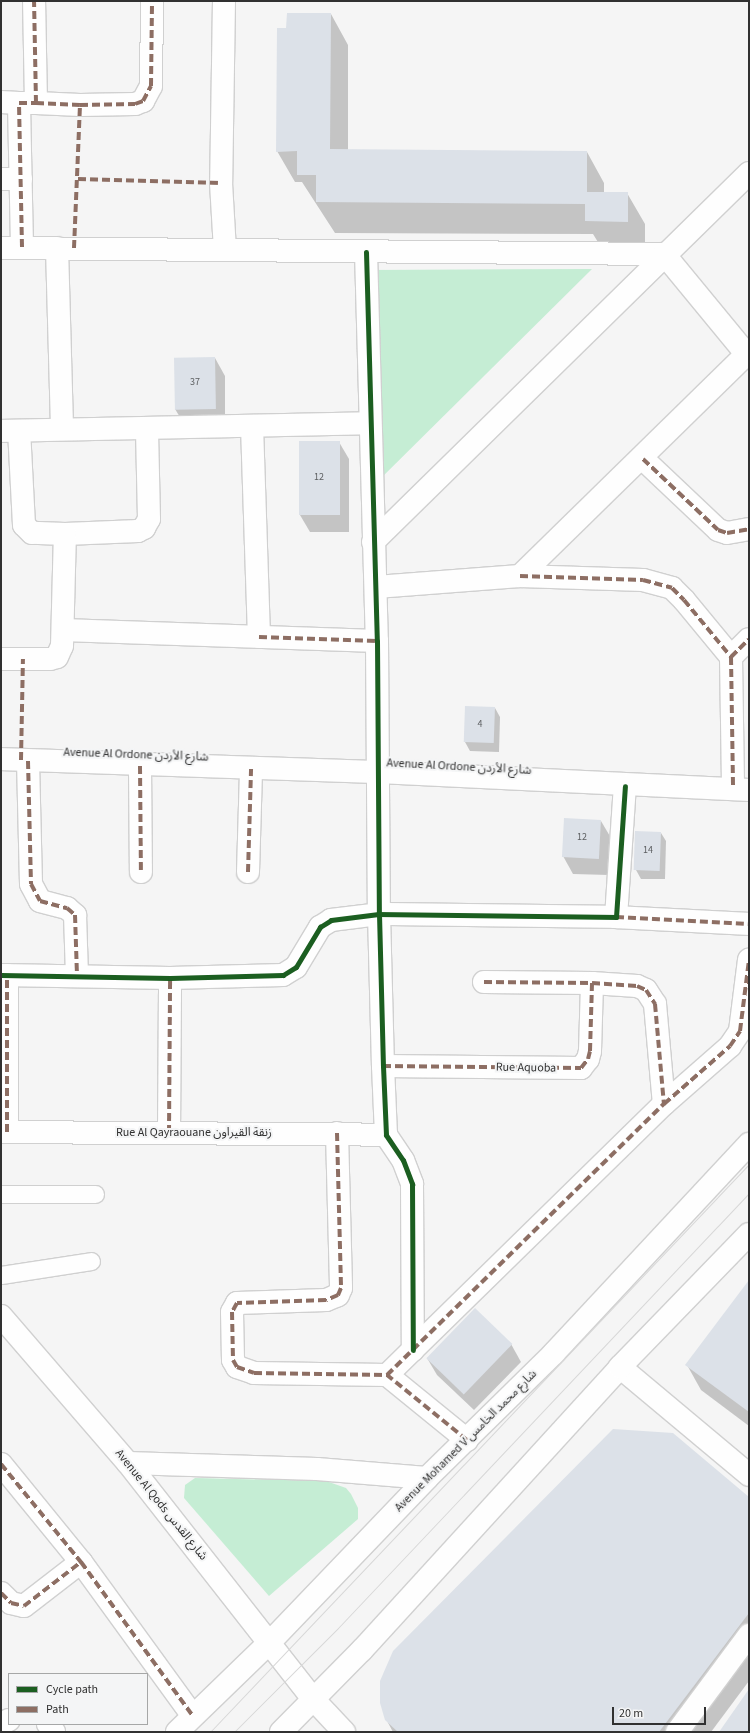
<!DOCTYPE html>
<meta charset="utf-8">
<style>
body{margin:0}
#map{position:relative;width:750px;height:1733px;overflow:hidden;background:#f5f5f5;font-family:"Source Sans 3","Noto Sans Arabic",sans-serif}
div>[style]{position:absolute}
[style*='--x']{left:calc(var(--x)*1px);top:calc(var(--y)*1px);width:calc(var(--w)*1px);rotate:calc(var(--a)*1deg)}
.green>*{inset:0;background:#c5edd4}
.shadow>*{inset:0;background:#0003}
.building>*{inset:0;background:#dce1e8;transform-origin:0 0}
.roads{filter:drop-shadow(1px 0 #d0d0d0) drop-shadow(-1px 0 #d0d0d0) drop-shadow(0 1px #d0d0d0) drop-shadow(0 -1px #d0d0d0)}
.lane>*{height:17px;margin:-8.5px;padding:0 8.5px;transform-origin:8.5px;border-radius:8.5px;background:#fefefe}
.street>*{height:22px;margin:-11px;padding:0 11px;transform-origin:11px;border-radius:11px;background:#fefefe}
.secondary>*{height:22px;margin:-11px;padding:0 11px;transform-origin:11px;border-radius:11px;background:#fefefe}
.primary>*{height:22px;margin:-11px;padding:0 11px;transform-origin:11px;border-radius:11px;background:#fefefe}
.tram>*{height:1px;margin:-0.5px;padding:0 0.5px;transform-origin:0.5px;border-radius:0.5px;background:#d7d7d7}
.quiet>*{height:4px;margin-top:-2px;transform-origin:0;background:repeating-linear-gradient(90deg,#8d6e63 0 8px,transparent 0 12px)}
.cycleway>*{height:5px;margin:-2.5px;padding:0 2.5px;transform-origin:2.5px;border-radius:2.5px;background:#1b5e20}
span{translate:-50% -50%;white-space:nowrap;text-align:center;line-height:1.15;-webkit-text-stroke:4px #f4f5f6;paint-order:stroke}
.number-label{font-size:10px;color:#5c5e60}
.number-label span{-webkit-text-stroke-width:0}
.street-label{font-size:12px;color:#313131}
.frame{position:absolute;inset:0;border:2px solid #313131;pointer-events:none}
.legend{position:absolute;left:8px;top:1673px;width:140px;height:52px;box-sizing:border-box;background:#f4f5f6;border:1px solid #a6a7a7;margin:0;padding:5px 7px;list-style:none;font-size:12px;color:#313131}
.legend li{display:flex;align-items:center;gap:8px;height:20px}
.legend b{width:20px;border:1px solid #a6a7a7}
.scale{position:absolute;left:612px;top:1707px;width:94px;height:18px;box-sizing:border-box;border:2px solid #313131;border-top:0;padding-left:5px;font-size:12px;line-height:14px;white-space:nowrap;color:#313131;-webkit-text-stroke:3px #f4f5f6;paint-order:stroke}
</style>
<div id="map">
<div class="green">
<i style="clip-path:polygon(592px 269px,372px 487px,367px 270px)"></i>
<i style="clip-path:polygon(195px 1478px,326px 1481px,346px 1488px,351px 1494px,358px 1508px,358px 1519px,269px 1596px,184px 1498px,185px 1485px)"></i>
</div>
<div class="shadow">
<i style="clip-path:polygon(331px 14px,348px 45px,348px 150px,587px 152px,604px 183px,604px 193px,627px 193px,645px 224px,645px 252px,604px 252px,593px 234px,335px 233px,302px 182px,295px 182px,277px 151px,287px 29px)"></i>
<i style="clip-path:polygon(215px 358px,225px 376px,225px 426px,186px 427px,175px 409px)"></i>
<i style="clip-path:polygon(339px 442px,349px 459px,349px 532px,310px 532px,300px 515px)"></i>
<i style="clip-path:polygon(495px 708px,500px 717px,499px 752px,470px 751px,465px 742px)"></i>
<i style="clip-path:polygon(601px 821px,611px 838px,609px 875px,573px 874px,563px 856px)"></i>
<i style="clip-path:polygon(661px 833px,666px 841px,665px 879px,641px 879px,636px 870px)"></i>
<i style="clip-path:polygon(749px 1282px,749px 1426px,701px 1390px,687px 1365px)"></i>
<i style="clip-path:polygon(511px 1344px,521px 1362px,474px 1410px,437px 1375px,427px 1358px)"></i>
<i style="clip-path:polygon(749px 1499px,749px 1681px,711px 1732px,393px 1732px,386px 1719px)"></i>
</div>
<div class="building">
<i style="clip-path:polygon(287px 13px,331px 13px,330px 149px,587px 151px,587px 192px,628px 192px,628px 222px,585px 221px,585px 204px,316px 202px,316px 175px,297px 175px,297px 151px,276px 152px,277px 28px,286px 28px)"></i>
<i style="left:215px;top:357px;width:52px;height:41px;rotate:89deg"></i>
<i style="left:299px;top:441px;width:41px;height:74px"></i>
<i style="left:465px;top:706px;width:30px;height:36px;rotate:2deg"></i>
<i style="left:564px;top:818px;width:37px;height:39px;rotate:3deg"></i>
<i style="left:635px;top:831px;width:26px;height:39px;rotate:2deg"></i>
<i style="clip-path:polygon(749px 1280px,749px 1412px,685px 1365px)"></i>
<i style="left:475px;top:1308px;width:52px;height:70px;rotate:44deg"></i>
<i style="clip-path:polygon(613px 1429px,673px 1433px,749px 1497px,749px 1613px,659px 1732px,398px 1732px,385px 1720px,380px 1703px,380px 1681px,393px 1651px)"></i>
<i style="clip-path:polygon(749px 1689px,749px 1732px,719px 1732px)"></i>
</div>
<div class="roads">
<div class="lane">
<i style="--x:1;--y:1194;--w:94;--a:0"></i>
<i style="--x:1;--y:1275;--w:91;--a:-8.8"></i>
</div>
<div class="street">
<i style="--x:224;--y:1;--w:182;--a:90.9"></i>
<i style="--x:221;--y:183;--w:67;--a:86.6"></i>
<i style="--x:1;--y:102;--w:18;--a:3"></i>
<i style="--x:36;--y:103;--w:44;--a:2.6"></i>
<i style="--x:80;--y:105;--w:55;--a:-1"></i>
<i style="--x:135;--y:104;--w:9;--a:-21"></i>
<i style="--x:143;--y:101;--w:17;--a:-62"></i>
<i style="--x:151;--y:86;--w:85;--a:-89.3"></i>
<i style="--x:1;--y:179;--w:20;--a:0"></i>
<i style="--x:22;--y:247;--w:144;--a:-91.2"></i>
<i style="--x:19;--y:103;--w:17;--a:0"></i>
<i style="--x:36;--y:103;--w:102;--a:-91.1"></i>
<i style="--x:1;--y:248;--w:663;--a:0.52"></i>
<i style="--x:57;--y:248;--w:181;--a:88.4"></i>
<i style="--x:366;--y:252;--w:389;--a:88.4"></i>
<i style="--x:377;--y:641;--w:273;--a:89.6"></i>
<i style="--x:379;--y:914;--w:152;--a:88.5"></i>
<i style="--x:383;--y:1066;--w:69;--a:87.5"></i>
<i style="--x:386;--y:1135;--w:30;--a:56"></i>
<i style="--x:403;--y:1160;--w:26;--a:69"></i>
<i style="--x:412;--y:1184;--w:166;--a:89.7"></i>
<i style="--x:664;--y:254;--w:134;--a:50.5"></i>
<i style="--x:252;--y:426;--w:211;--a:88.1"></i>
<i style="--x:1;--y:431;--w:368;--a:-1.2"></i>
<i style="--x:643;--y:459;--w:103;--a:43.4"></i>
<i style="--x:718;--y:530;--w:9;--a:18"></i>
<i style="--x:727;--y:533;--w:22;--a:-10"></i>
<i style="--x:65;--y:534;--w:73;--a:-2.4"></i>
<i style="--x:138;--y:531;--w:7;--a:-27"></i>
<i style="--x:144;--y:528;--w:10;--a:-61"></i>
<i style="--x:149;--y:519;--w:91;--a:-91.3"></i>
<i style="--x:373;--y:542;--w:527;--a:-44.46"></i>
<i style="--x:520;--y:576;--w:123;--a:1.9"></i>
<i style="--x:643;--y:580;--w:30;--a:15"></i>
<i style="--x:672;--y:588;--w:17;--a:45"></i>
<i style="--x:684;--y:600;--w:74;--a:50.5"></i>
<i style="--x:731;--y:657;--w:132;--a:89.1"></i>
<i style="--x:376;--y:587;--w:144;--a:-4.4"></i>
<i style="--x:520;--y:576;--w:320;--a:-44.4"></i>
<i style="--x:63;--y:630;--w:314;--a:2"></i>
<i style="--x:731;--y:657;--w:25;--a:-45"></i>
<i style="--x:1;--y:659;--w:49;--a:0"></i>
<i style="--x:50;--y:659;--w:7;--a:-16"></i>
<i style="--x:57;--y:657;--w:12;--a:-66"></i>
<i style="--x:62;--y:646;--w:112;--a:-88.5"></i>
<i style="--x:65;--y:534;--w:33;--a:-178"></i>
<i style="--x:32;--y:533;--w:11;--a:-135"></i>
<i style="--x:24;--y:525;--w:94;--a:-93"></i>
<i style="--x:1;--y:759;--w:378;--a:2"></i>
<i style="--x:379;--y:772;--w:370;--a:2.8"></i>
<i style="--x:28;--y:761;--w:123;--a:88.6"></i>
<i style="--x:31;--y:884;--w:19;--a:62"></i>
<i style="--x:40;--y:901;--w:28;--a:15"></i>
<i style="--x:67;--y:908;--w:11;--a:41"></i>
<i style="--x:75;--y:915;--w:61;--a:88.1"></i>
<i style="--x:140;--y:766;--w:106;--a:89.5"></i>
<i style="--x:248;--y:872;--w:103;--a:-88.3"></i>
<i style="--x:616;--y:917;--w:133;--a:3"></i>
<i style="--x:1;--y:975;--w:169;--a:1"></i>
<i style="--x:170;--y:978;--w:113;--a:-1.5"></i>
<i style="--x:283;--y:975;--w:15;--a:-32"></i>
<i style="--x:296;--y:967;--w:47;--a:-59"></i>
<i style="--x:320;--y:927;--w:13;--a:-32"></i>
<i style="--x:331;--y:920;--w:48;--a:-7.1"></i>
<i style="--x:379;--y:914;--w:237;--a:0.7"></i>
<i style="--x:616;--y:917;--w:131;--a:-86.1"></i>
<i style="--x:484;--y:982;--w:108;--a:0.5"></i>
<i style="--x:592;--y:983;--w:45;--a:3.8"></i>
<i style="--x:637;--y:986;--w:10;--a:24"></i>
<i style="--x:646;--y:990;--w:17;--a:57"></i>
<i style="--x:655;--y:1004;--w:100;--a:84.9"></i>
<i style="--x:383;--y:1066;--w:198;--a:0.6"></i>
<i style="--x:581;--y:1068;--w:11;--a:-52"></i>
<i style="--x:588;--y:1059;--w:8;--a:-76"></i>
<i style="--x:590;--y:1051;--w:68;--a:-88.3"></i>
<i style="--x:1;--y:1132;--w:385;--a:0.4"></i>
<i style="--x:7;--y:1132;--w:157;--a:-90"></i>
<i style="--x:169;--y:1133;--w:155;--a:-89.6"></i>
<i style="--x:337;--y:1133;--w:155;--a:88.5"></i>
<i style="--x:341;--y:1288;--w:8;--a:113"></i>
<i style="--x:338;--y:1295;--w:13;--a:157"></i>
<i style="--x:326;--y:1300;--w:89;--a:178.1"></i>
<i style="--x:237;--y:1303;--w:10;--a:119"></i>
<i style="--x:232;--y:1312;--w:48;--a:88.8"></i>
<i style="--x:233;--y:1360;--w:8;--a:60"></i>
<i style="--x:237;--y:1367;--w:18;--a:19"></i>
<i style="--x:254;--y:1373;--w:133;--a:0.9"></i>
<i style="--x:620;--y:1367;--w:168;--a:39.9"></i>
<i style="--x:467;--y:1440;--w:103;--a:-140.9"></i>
<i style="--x:387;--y:1375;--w:388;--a:-44.4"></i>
<i style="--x:664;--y:1104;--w:88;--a:-41.3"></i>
<i style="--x:730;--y:1046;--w:18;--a:-56"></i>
<i style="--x:740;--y:1031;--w:72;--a:-82.8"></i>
<i style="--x:1;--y:1464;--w:127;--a:50.8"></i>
<i style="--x:81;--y:1562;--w:190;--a:54"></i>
<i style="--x:1;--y:1593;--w:14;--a:45"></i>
<i style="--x:11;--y:1603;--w:13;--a:13"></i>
<i style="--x:24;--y:1606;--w:72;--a:-37.7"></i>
<i style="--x:314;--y:1700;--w:44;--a:46.8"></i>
<i style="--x:1;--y:1724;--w:9;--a:-27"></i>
<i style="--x:48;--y:1724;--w:10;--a:53"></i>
<i style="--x:677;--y:1732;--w:121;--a:-53.4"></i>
</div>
<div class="secondary">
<i style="--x:1;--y:1316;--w:194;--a:49.2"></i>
<i style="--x:128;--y:1463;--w:301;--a:51.9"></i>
</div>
<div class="primary">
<i style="--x:128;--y:1463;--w:189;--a:1.8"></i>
<i style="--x:317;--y:1469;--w:110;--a:4.7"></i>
<i style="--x:177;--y:1732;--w:129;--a:-44.1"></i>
<i style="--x:270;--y:1642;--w:227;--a:-46.2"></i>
<i style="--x:427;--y:1478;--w:178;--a:-44.5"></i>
<i style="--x:554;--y:1353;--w:286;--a:-47"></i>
<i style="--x:281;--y:1732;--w:115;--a:-45.4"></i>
<i style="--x:362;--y:1650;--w:383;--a:-47.6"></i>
<i style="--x:620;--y:1367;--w:185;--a:-45.9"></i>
</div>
</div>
<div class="tram">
<i style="--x:210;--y:1732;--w:783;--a:-46.5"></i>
<i style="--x:234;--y:1732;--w:147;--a:-45"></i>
<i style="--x:338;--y:1628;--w:598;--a:-46.62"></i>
</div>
<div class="quiet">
<i style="--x:36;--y:103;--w:44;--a:2.6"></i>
<i style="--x:80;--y:105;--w:55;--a:-1"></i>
<i style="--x:135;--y:104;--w:9;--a:-21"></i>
<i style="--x:143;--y:101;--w:17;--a:-62"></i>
<i style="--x:151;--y:86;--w:85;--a:-89.3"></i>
<i style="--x:78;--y:179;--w:143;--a:1.6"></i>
<i style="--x:22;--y:247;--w:144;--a:-91.2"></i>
<i style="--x:19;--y:103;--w:17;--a:0"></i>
<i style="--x:36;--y:103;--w:102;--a:-91.1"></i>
<i style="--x:74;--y:248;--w:143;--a:-87.6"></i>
<i style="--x:643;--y:459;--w:103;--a:43.4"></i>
<i style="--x:718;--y:530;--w:9;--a:18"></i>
<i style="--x:727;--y:533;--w:22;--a:-10"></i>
<i style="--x:520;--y:576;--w:123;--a:1.9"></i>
<i style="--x:643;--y:580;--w:30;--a:15"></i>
<i style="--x:672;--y:588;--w:17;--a:45"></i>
<i style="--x:684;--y:600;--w:74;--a:50.5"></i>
<i style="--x:731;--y:657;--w:132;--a:89.1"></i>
<i style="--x:259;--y:637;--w:118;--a:1.9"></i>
<i style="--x:731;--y:657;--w:25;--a:-45"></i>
<i style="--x:21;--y:760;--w:101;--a:-88.9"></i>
<i style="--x:28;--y:761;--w:123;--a:88.6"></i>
<i style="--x:31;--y:884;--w:19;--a:62"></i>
<i style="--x:40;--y:901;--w:28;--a:15"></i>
<i style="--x:67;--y:908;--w:11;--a:41"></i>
<i style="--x:75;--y:915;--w:61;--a:88.1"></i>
<i style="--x:140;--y:766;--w:106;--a:89.5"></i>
<i style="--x:248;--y:872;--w:103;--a:-88.3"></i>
<i style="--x:616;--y:917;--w:133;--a:3"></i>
<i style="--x:484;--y:982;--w:108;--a:0.5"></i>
<i style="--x:592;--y:983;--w:45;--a:3.8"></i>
<i style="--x:637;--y:986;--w:10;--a:24"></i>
<i style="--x:646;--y:990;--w:17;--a:57"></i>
<i style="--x:655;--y:1004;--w:100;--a:84.9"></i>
<i style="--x:383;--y:1066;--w:198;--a:0.6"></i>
<i style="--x:581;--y:1068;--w:11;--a:-52"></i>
<i style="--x:588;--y:1059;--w:8;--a:-76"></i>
<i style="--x:590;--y:1051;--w:68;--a:-88.3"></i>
<i style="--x:7;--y:1132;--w:157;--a:-90"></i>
<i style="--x:169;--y:1133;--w:155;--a:-89.6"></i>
<i style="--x:337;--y:1133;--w:155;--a:88.5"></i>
<i style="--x:341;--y:1288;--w:8;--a:113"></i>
<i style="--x:338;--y:1295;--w:13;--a:157"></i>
<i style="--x:326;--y:1300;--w:89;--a:178.1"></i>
<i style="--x:237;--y:1303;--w:10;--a:119"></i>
<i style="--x:232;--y:1312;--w:48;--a:88.8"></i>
<i style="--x:233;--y:1360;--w:8;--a:60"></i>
<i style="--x:237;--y:1367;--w:18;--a:19"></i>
<i style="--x:254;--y:1373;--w:133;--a:0.9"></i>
<i style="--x:467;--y:1440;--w:103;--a:-140.9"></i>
<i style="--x:387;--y:1375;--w:388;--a:-44.4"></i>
<i style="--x:664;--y:1104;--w:88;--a:-41.3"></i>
<i style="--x:730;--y:1046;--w:18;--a:-56"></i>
<i style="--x:740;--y:1031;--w:72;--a:-82.8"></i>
<i style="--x:1;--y:1464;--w:127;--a:50.8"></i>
<i style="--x:81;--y:1562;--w:190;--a:54"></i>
<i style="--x:1;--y:1593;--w:14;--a:45"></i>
<i style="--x:11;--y:1603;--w:13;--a:13"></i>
<i style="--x:24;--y:1606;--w:72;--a:-37.7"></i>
</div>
<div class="cycleway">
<i style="--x:366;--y:252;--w:389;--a:88.4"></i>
<i style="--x:377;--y:641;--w:273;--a:89.6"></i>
<i style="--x:379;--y:914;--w:152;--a:88.5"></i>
<i style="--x:383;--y:1066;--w:69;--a:87.5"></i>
<i style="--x:386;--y:1135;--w:30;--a:56"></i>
<i style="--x:403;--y:1160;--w:26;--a:69"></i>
<i style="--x:412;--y:1184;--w:166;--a:89.7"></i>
<i style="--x:1;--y:975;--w:169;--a:1"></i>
<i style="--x:170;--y:978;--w:113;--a:-1.5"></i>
<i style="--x:283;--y:975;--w:15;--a:-32"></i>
<i style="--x:296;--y:967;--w:47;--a:-59"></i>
<i style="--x:320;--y:927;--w:13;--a:-32"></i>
<i style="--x:331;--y:920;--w:48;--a:-7.1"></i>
<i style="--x:379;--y:914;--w:237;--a:0.7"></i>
<i style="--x:616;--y:917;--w:131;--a:-86.1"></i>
</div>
<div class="number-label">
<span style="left:195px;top:383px">37</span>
<span style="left:319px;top:478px">12</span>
<span style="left:480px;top:725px">4</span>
<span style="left:582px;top:838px">12</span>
<span style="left:648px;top:851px">14</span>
</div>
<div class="street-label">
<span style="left:136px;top:755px;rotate:2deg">Avenue Al Ordone شارع الأردن</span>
<span style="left:459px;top:767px;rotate:3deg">Avenue Al Ordone شارع الأردن</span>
<span style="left:526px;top:1068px;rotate:1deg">Rue Aquoba</span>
<span style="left:194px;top:1133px">Rue Al Qayraouane زنقة القيراون</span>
<span style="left:466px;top:1441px;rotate:-45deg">Avenue Mohamed V شارع محمد الخامس</span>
<span style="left:161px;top:1505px;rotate:51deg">Avenue Al Qods شارع القدس</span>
</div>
<div class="frame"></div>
<ul class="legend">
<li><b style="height:5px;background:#1b5e20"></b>Cycle path</li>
<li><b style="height:5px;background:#8d6e63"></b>Path</li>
</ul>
<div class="scale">20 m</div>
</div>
